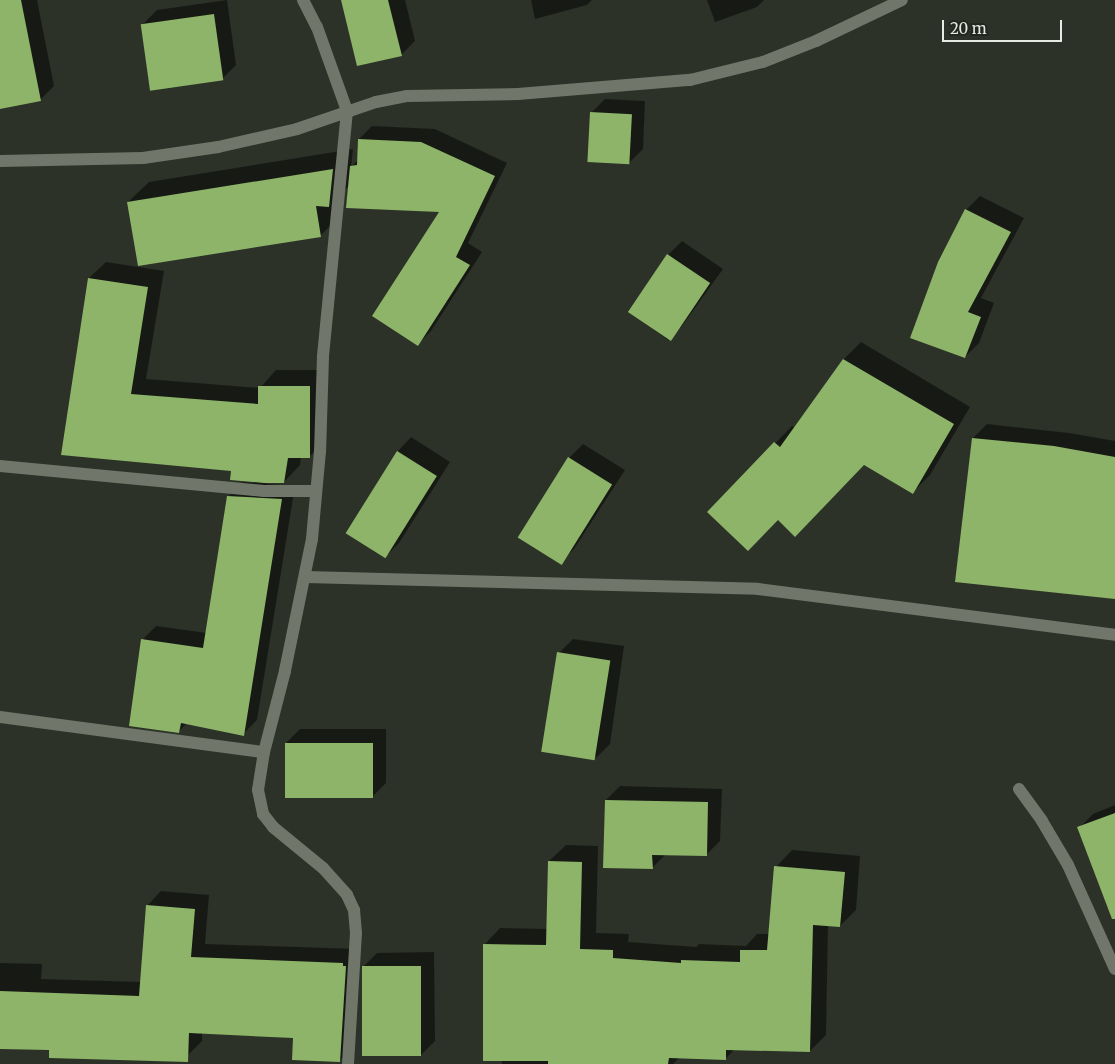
<!DOCTYPE html>
<style>
body{margin:0}
#map{position:relative;width:1115px;height:1064px;overflow:hidden;background:#2c3227;font-family:Merriweather,serif}
div>[style]{position:absolute}
[style*='--x']{left:calc(var(--x)*1px);top:calc(var(--y)*1px);width:calc(var(--w)*1px);rotate:calc(var(--a)*1deg)}
.shadow>*{inset:0;background:#0007}
.building>*{inset:0;background:#8db469;transform-origin:0 0}
.minor>*{height:12px;margin:-6px;padding:0 6px;transform-origin:6px;border-radius:6px;background:#70776a}
span{translate:-50% -50%;white-space:nowrap;text-align:center;line-height:1.15;-webkit-text-stroke:5px #22281e;paint-order:stroke}
.scale{position:absolute;left:942px;top:20px;width:120px;height:22px;box-sizing:border-box;border:2px solid #e7ebe4;border-top:0;padding-left:6px;font-size:15px;line-height:18px;white-space:nowrap;color:#e7ebe4;-webkit-text-stroke:4px #22281e;paint-order:stroke}
</style>
<div id="map">
<div class="shadow">
<i style="clip-path:polygon(0 0,37px 0,54px 86px,40px 100px,0 108px)"></i>
<i style="clip-path:polygon(227px 0,236px 65px,222px 79px,143px 24px,157px 10px)"></i>
<i style="clip-path:polygon(342px 0,405px 0,415px 41px,401px 55px)"></i>
<i style="clip-path:polygon(531px 0,592px 0,587px 5px,535px 19px)"></i>
<i style="clip-path:polygon(707px 0,764px 0,757px 7px,715px 22px)"></i>
<i style="clip-path:polygon(605px 99px,645px 101px,643px 149px,629px 163px,591px 113px)"></i>
<i style="clip-path:polygon(372px 126px,435px 129px,507px 163px,468px 243px,482px 252px,431px 331px,418px 344px,441px 211px,349px 186px,337px 197px,340px 216px,320px 236px,128px 202px,149px 182px,353px 149px,351px 167px,358px 160px,359px 139px)"></i>
<i style="clip-path:polygon(980px 196px,1024px 218px,981px 298px,994px 303px,979px 343px,965px 357px,966px 210px)"></i>
<i style="clip-path:polygon(682px 241px,723px 269px,682px 326px,668px 340px,628px 311px,668px 255px)"></i>
<i style="clip-path:polygon(106px 262px,164px 271px,146px 379px,260px 388px,276px 370px,326px 370px,325px 441px,309px 457px,301px 457px,300px 465px,284px 482px,267px 482px,266px 484px,295px 486px,257px 720px,243px 734px,187px 723px,179px 731px,142px 640px,156px 626px,207px 633px,229px 496px,243px 482px,254px 483px,254px 481px,233px 469px,62px 454px,89px 278px)"></i>
<i style="clip-path:polygon(861px 342px,970px 407px,930px 475px,913px 492px,864px 463px,778px 519px,709px 512px,792px 426px,795px 428px,844px 359px)"></i>
<i style="clip-path:polygon(987px 424px,1069px 433px,1115px 441px,1115px 598px,973px 438px)"></i>
<i style="clip-path:polygon(411px 437px,450px 462px,399px 543px,385px 557px,398px 451px)"></i>
<i style="clip-path:polygon(583px 444px,625px 470px,574px 549px,560px 563px,569px 458px)"></i>
<i style="clip-path:polygon(573px 639px,624px 646px,610px 744px,596px 758px,559px 653px)"></i>
<i style="clip-path:polygon(300px 729px,386px 729px,386px 783px,372px 797px,286px 743px)"></i>
<i style="clip-path:polygon(620px 786px,722px 789px,720px 841px,706px 855px,666px 854px,652px 868px,606px 800px)"></i>
<i style="clip-path:polygon(1115px 805px,1115px 905px,1079px 828px,1093px 814px)"></i>
<i style="clip-path:polygon(566px 845px,598px 846px,596px 933px,629px 934px,628px 942px,696px 947px,699px 944px,746px 946px,757px 934px,770px 934px,776px 867px,792px 850px,860px 856px,856px 910px,840px 926px,828px 925px,826px 1035px,810px 1051px,735px 1049px,725px 1059px,680px 1057px,673px 1064px,502px 1064px,484px 945px,500px 928px,548px 929px,549px 861px)"></i>
<i style="clip-path:polygon(161px 891px,209px 895px,205px 944px,357px 949px,354px 1047px,339px 1061px,294px 1037px,202px 1033px,202px 1041px,188px 1055px,0 1047px,0 963px,42px 964px,41px 979px,141px 982px,147px 906px)"></i>
<i style="clip-path:polygon(434px 952px,435px 1041px,421px 1055px,363px 967px,377px 953px)"></i>
</div>
<div class="building">
<i style="clip-path:polygon(0 0,21px 0,41px 101px,0 109px)"></i>
<i style="clip-path:polygon(341px 0,388px 0,402px 56px,357px 66px)"></i>
<i style="left:214px;top:14px;width:67px;height:74px;rotate:82deg"></i>
<i style="left:590px;top:112px;width:42px;height:50px;rotate:3deg"></i>
<i style="clip-path:polygon(358px 139px,421px 142px,495px 176px,456px 257px,470px 265px,418px 346px,372px 316px,439px 212px,346px 208px,350px 166px,357px 165px)"></i>
<i style="clip-path:polygon(333px 169px,329px 207px,316px 206px,321px 237px,138px 266px,127px 202px)"></i>
<i style="clip-path:polygon(965px 209px,1011px 232px,968px 312px,981px 317px,965px 358px,910px 338px,938px 262px)"></i>
<i style="left:667px;top:254px;width:52px;height:70px;rotate:34deg"></i>
<i style="clip-path:polygon(88px 278px,148px 287px,131px 394px,258px 404px,258px 386px,310px 386px,310px 458px,288px 458px,284px 483px,264px 483px,230px 480px,231px 471px,61px 455px)"></i>
<i style="clip-path:polygon(843px 359px,954px 424px,913px 494px,864px 465px,795px 537px,778px 520px,748px 551px,707px 512px,774px 442px,780px 447px)"></i>
<i style="clip-path:polygon(972px 438px,1054px 446px,1115px 457px,1115px 599px,955px 582px)"></i>
<i style="left:397px;top:451px;width:47px;height:97px;rotate:32deg"></i>
<i style="left:568px;top:457px;width:52px;height:95px;rotate:32deg"></i>
<i style="clip-path:polygon(227px 496px,282px 499px,244px 736px,181px 723px,179px 733px,129px 726px,141px 639px,203px 648px)"></i>
<i style="left:557px;top:652px;width:54px;height:101px;rotate:9deg"></i>
<i style="left:285px;top:743px;width:88px;height:55px"></i>
<i style="clip-path:polygon(605px 800px,708px 802px,707px 856px,652px 855px,653px 869px,603px 868px)"></i>
<i style="clip-path:polygon(1115px 813px,1115px 919px,1112px 919px,1077px 827px)"></i>
<i style="clip-path:polygon(548px 861px,582px 862px,580px 949px,613px 950px,613px 958px,681px 963px,681px 960px,740px 962px,740px 950px,767px 950px,774px 866px,845px 872px,840px 927px,813px 925px,810px 1052px,726px 1050px,726px 1060px,669px 1058px,668px 1064px,548px 1064px,548px 1061px,483px 1061px,483px 944px,546px 945px)"></i>
<i style="clip-path:polygon(146px 905px,195px 909px,191px 957px,343px 963px,343px 966px,346px 966px,340px 1062px,292px 1060px,293px 1038px,189px 1033px,188px 1062px,49px 1058px,49px 1050px,0 1049px,0 991px,139px 996px)"></i>
<i style="left:362px;top:966px;width:59px;height:90px"></i>
</div>
<div class="minor">
<i style="--x:303;--y:0;--w:30;--a:63"></i>
<i style="--x:317;--y:27;--w:89;--a:70.3"></i>
<i style="--x:347;--y:111;--w:247;--a:95.6"></i>
<i style="--x:323;--y:357;--w:94;--a:91.8"></i>
<i style="--x:320;--y:451;--w:88;--a:95.2"></i>
<i style="--x:312;--y:539;--w:135;--a:101.6"></i>
<i style="--x:285;--y:671;--w:84;--a:104.5"></i>
<i style="--x:264;--y:752;--w:38;--a:99"></i>
<i style="--x:258;--y:790;--w:25;--a:78"></i>
<i style="--x:263;--y:814;--w:16;--a:52"></i>
<i style="--x:273;--y:827;--w:65;--a:39.4"></i>
<i style="--x:323;--y:868;--w:36;--a:48"></i>
<i style="--x:347;--y:895;--w:17;--a:65"></i>
<i style="--x:354;--y:910;--w:23;--a:85"></i>
<i style="--x:356;--y:933;--w:131;--a:93.5"></i>
<i style="--x:0;--y:161;--w:143;--a:-1.2"></i>
<i style="--x:143;--y:158;--w:76;--a:-8.3"></i>
<i style="--x:218;--y:147;--w:81;--a:-12.8"></i>
<i style="--x:297;--y:129;--w:83;--a:-18.9"></i>
<i style="--x:376;--y:102;--w:32;--a:-11"></i>
<i style="--x:407;--y:96;--w:111;--a:-1"></i>
<i style="--x:518;--y:94;--w:173;--a:-4.7"></i>
<i style="--x:690;--y:80;--w:75;--a:-13.9"></i>
<i style="--x:763;--y:62;--w:57;--a:-21.6"></i>
<i style="--x:816;--y:41;--w:95;--a:-25.5"></i>
<i style="--x:0;--y:466;--w:265;--a:5.4"></i>
<i style="--x:264;--y:491;--w:52;--a:0"></i>
<i style="--x:305;--y:577;--w:453;--a:1.5"></i>
<i style="--x:758;--y:589;--w:360;--a:7.3"></i>
<i style="--x:0;--y:717;--w:266;--a:7.6"></i>
<i style="--x:1019;--y:789;--w:39;--a:54"></i>
<i style="--x:1042;--y:821;--w:51;--a:59.4"></i>
<i style="--x:1068;--y:865;--w:114;--a:65.7"></i>
</div>
<div class="scale">20 m</div>
</div>
